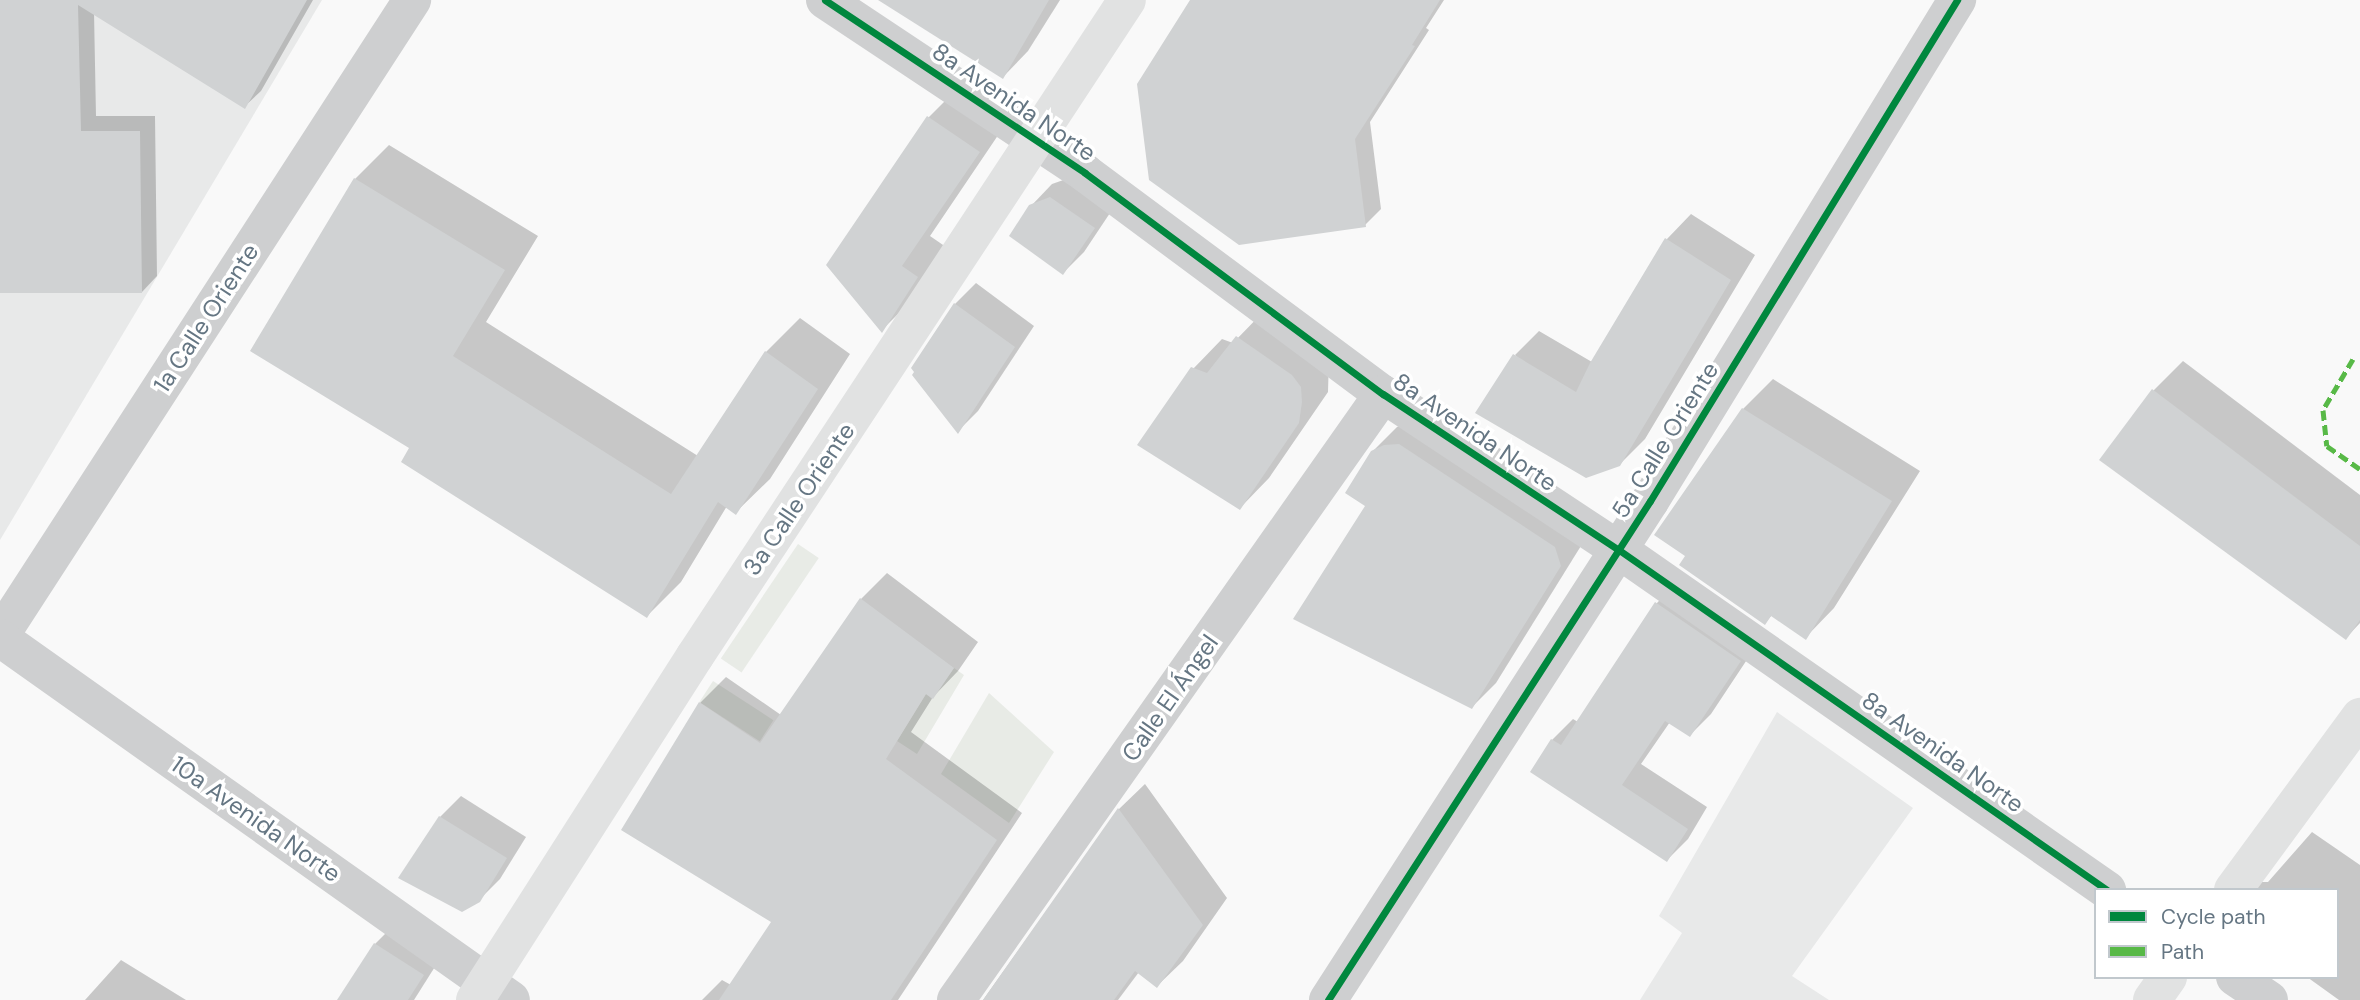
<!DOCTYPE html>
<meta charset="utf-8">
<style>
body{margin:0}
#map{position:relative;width:2360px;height:1000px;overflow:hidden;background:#f9f9f9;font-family:"DM Sans",sans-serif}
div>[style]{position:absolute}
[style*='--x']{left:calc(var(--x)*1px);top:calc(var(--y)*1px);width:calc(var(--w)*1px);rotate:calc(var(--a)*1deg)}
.built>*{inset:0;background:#e8e9e9}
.green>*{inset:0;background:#e8ebe6;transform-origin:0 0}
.shadow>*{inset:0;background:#0003}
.building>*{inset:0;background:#d0d2d3}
.minor>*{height:38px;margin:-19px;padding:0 19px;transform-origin:19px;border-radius:19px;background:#cecfd0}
.tertiary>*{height:38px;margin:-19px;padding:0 19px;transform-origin:19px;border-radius:19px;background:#cecfd0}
.secondary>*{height:38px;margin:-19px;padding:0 19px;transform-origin:19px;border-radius:19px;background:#e1e2e2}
.quiet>*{height:5px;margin-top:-2.5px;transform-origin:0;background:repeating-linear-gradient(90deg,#58b947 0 10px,transparent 0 15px)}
.cycleway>*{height:7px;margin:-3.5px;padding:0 3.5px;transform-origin:3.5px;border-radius:3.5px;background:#00873e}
span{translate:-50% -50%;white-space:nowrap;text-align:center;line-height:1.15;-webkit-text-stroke:7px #fff;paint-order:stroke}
.street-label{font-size:24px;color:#657683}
.legend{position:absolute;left:2094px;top:888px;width:245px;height:91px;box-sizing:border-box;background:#fff;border:2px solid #c1c8cd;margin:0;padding:9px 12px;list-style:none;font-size:21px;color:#657683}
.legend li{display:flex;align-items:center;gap:14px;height:35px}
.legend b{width:35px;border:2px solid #c1c8cd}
</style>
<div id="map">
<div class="built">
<i style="clip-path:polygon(0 0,322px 0,0 540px)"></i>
<i style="clip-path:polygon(1777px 712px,1913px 808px,1792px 976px,1829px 1000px,1640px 1000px,1682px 933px,1659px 916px)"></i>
</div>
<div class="green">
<i style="left:798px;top:544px;width:25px;height:138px;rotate:34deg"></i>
<i style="clip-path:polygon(954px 668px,964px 675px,917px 754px,897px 741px,926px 694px,932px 699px)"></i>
<i style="left:713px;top:681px;width:72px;height:25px;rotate:33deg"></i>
<i style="clip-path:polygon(989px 693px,1054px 752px,1009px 823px,941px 774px)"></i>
</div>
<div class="shadow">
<i style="clip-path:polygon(0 0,313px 0,261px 91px,245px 106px,94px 12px,96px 116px,155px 116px,157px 276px,142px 292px,0 292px)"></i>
<i style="clip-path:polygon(903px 0,1060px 0,1028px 51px,1003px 77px)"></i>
<i style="clip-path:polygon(1192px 0,1444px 0,1426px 28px,1429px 30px,1370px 122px,1381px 209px,1365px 225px)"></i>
<i style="clip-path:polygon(958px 88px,1007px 122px,930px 236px,946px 247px,911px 301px,882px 330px,828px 265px,929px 117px)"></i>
<i style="clip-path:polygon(389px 145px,538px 236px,486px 322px,698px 456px,766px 352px,800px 318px,850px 354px,770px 479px,736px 512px,727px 506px,681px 582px,647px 616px,412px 448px,355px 179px)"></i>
<i style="clip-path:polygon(1072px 177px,1114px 207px,1084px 252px,1063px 273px,1031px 206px,1052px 184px)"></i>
<i style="clip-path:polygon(1691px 214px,1755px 255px,1645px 439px,1619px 465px,1515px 355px,1539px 331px,1592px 362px,1667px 239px)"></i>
<i style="clip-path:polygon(976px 283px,1034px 326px,978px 411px,958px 431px,955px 304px)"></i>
<i style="clip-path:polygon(1267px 308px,1329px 357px,1328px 392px,1269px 478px,1240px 508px,1193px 369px,1222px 339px,1233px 343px)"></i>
<i style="clip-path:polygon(2183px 361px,2360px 495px,2360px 623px,2346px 638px,2102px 459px,2154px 390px)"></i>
<i style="clip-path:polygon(1773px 379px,1920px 471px,1834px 608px,1805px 638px,1772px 615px,1765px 623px,1688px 556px,1657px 534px,1743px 409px)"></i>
<i style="clip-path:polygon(1410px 421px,1584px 541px,1496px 683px,1472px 707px,1368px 505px,1372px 452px,1397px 427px)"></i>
<i style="clip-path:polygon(887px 573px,978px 642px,958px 671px,933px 697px,911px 732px,1022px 813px,898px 1000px,702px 1000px,722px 980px,731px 985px,774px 921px,700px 703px,726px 677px,781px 715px,861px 599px)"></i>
<i style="clip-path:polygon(1677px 582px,1760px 640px,1711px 714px,1690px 735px,1670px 722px,1641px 764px,1707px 807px,1688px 839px,1667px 860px,1552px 740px,1573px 719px,1578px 722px,1657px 603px)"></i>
<i style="clip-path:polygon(1145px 784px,1227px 898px,1183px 961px,1157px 986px,1139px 972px,1118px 1000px,983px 1000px,1119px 809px)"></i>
<i style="clip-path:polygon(461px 796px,526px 837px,500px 879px,479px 900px,440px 817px)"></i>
<i style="clip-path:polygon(2312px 832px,2360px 865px,2360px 1000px,2339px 1000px,2307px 977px,2337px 977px,2337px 890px,2252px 890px,2259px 882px,2268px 882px)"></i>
<i style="clip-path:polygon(396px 923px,443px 954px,414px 1000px,339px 1000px,375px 944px)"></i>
<i style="clip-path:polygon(121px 960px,186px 1000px,85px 1000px)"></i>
</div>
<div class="building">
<i style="clip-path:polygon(0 0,307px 0,245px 109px,78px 5px,81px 131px,140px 131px,142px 293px,0 293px)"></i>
<i style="clip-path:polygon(878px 0,1049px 0,1003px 79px)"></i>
<i style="clip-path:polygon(1190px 0,1440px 0,1412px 45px,1415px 46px,1355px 139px,1366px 227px,1239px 245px,1149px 180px,1137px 84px)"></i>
<i style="clip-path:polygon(927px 116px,980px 152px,902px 266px,918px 277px,882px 333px,826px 265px)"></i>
<i style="clip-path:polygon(354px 178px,505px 270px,453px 356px,671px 494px,765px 351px,818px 389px,736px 515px,718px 502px,647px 618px,401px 462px,409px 448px,250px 351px)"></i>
<i style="clip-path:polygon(1050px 197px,1095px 228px,1063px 275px,1009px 236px,1029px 205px)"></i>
<i style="clip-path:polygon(1665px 238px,1731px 280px,1620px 466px,1586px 478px,1475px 413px,1513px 354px,1576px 392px,1590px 363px)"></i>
<i style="clip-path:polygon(954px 303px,1015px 347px,958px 434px,912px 375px,914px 372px,911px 368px)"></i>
<i style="clip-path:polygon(1236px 336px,1292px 375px,1301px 387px,1302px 402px,1299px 423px,1240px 510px,1137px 445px,1191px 367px,1207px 373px)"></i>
<i style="clip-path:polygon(2152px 389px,2360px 546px,2360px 620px,2346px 640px,2099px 460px)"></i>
<i style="clip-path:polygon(1742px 408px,1892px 501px,1806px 640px,1771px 616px,1765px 625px,1679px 565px,1685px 556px,1654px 535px)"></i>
<i style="clip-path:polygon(1399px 444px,1555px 547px,1561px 566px,1472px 709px,1293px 619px,1365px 506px,1345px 493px,1371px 451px,1384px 445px)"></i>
<i style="clip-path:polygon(860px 598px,954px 668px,933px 699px,926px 694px,886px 759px,997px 840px,891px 1000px,719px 1000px,771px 922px,621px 830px,699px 702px,760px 743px)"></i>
<i style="clip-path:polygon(1655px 602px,1741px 661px,1690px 737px,1665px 721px,1622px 785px,1688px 829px,1667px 862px,1530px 772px,1551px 739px,1561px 745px)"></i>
<i style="clip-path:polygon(1118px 808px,1203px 925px,1157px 988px,1135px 971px,1114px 1000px,983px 1000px)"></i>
<i style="clip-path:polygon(439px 816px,507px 858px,480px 902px,462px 912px,398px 878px)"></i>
<i style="clip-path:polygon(374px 943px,424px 975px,408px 1000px,337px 1000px)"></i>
</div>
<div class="minor">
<i style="--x:825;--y:0;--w:312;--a:33.6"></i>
<i style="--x:1085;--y:173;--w:371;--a:36.6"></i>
<i style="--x:1383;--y:394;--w:283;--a:33.5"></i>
<i style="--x:1619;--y:550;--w:595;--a:34.87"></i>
<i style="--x:0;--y:636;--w:758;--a:-57.06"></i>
<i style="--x:956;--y:1000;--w:741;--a:-54.83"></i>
<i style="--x:1328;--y:1000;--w:594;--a:-57.17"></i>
<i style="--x:1650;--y:501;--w:588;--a:-58.5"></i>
</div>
<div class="tertiary">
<i style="--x:0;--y:638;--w:626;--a:35.31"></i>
<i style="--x:2235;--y:977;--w:41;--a:34.1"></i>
</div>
<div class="secondary">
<i style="--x:2233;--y:890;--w:215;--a:-53.7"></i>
<i style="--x:475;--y:1000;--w:408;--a:-57.4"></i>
<i style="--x:695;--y:656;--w:785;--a:-56.63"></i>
<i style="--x:2152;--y:1000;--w:28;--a:-55"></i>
</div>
<div class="quiet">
<i style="--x:2353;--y:359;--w:59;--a:120.5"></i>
<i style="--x:2323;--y:410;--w:36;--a:84"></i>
<i style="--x:2327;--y:446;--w:40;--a:34.9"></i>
</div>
<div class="cycleway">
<i style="--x:825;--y:0;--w:312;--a:33.6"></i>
<i style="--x:1085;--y:173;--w:371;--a:36.6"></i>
<i style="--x:1383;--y:394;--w:283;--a:33.5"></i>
<i style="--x:1619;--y:550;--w:595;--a:34.87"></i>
<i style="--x:1328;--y:1000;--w:594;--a:-57.17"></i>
<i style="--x:1650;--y:501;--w:588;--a:-58.5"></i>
</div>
<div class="street-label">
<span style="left:1014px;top:102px;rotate:34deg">8a Avenida Norte</span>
<span style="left:206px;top:318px;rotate:-57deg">1a Calle Oriente</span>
<span style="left:1475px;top:432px;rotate:34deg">8a Avenida Norte</span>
<span style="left:1665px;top:440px;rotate:-58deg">5a Calle Oriente</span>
<span style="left:799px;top:499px;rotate:-56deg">3a Calle Oriente</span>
<span style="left:1170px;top:698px;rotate:-55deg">Calle El Ángel</span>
<span style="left:1943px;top:752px;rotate:35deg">8a Avenida Norte</span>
<span style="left:256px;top:819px;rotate:35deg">10a Avenida Norte</span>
</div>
<ul class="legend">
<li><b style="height:9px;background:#00873e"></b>Cycle path</li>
<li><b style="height:9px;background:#58b947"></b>Path</li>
</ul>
</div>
